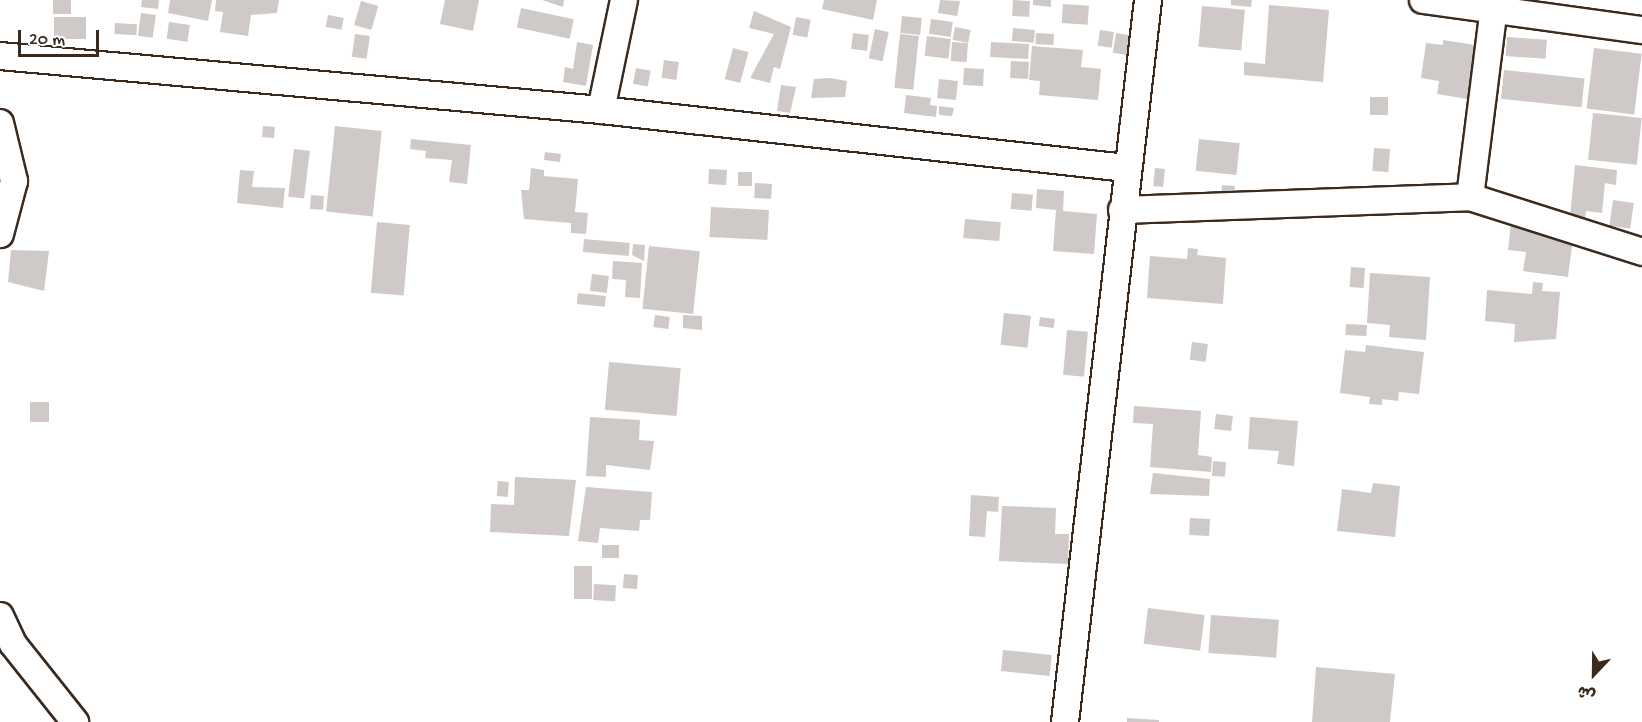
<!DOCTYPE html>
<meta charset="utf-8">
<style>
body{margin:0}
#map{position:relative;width:1642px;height:722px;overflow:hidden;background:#fff;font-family:"Gochi Hand","Playpen Sans Arabic",sans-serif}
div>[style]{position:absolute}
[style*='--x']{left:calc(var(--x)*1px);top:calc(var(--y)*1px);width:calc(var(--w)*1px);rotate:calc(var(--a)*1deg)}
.building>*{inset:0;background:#cfcac7;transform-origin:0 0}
.roads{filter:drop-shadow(2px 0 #3b2a1e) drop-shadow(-2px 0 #3b2a1e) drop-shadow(0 2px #3b2a1e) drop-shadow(0 -2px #3b2a1e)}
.minor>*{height:26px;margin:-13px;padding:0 13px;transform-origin:13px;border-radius:13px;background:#fff}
span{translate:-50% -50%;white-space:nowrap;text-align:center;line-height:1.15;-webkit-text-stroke:4.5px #fff;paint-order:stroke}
.north{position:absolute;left:1564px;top:644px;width:60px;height:60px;-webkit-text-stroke:4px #fff;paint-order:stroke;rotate:202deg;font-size:16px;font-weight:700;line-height:24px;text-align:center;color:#3b2a1e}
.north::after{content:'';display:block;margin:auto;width:21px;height:27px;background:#3b2a1e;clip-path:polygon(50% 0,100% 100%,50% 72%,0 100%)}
.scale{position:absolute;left:18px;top:30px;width:81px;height:27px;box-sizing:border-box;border:3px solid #3b2a1e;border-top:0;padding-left:8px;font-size:18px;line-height:21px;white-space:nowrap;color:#3b2a1e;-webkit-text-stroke:4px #fff;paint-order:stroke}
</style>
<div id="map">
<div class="building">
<i style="left:53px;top:0;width:18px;height:14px"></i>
<i style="clip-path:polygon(142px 0,159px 0,158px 9px,141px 7px)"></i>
<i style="clip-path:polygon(170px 0,212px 0,208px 21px,168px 13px)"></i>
<i style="clip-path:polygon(216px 0,279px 0,277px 13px,251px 15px,248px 36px,220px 32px,223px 12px,215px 11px)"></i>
<i style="clip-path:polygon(445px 0,479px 0,473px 31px,440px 24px)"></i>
<i style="clip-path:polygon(542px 0,564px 0,563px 7px)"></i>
<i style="clip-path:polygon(824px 0,877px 0,873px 20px,822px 9px)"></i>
<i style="clip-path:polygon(940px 0,960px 1px,957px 16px,938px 13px)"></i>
<i style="left:1013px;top:0;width:17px;height:16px;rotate:3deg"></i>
<i style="clip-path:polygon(1033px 0,1051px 0,1051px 7px,1033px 5px)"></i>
<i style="clip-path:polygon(1231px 0,1252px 0,1251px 7px,1231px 5px)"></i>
<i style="left:361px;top:1px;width:18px;height:25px;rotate:16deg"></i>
<i style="left:1063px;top:4px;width:26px;height:19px;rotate:4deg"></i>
<i style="clip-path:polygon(1269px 5px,1329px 10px,1323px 82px,1244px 75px,1244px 62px,1265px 64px)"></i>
<i style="left:1202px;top:6px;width:43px;height:41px;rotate:5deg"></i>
<i style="left:521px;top:8px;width:54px;height:20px;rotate:12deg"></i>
<i style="clip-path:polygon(754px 11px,791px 27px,780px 69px,774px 67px,770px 83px,750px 78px,774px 34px,749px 28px)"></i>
<i style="left:141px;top:13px;width:15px;height:23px;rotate:8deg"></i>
<i style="left:328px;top:15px;width:16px;height:12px;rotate:11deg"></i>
<i style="left:902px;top:16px;width:20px;height:17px;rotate:6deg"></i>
<i style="left:54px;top:17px;width:32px;height:22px"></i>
<i style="left:796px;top:17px;width:15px;height:18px;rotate:11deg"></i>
<i style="left:931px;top:19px;width:22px;height:15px;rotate:8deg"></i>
<i style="left:169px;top:22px;width:21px;height:17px;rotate:8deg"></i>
<i style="left:115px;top:23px;width:22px;height:11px;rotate:3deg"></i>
<i style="left:955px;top:27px;width:16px;height:13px;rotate:11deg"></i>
<i style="left:1013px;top:28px;width:22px;height:13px;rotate:5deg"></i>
<i style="left:875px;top:29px;width:14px;height:30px;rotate:12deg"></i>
<i style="left:1100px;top:30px;width:14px;height:16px;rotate:8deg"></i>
<i style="left:853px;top:33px;width:16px;height:16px;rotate:7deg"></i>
<i style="left:1036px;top:33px;width:18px;height:11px;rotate:3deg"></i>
<i style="left:1116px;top:33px;width:19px;height:20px;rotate:9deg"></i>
<i style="left:355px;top:34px;width:15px;height:23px;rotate:8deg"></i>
<i style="left:900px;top:34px;width:19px;height:54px;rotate:6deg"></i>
<i style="left:927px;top:36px;width:24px;height:20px;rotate:7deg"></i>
<i style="left:1507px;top:37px;width:40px;height:19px;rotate:4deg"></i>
<i style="clip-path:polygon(1443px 40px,1482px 46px,1473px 100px,1437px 94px,1439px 81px,1421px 78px,1426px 43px,1443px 45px)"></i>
<i style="clip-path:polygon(577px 42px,593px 45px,586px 86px,563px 82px,565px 67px,573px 69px)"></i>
<i style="left:952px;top:42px;width:16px;height:19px;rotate:4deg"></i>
<i style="left:991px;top:42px;width:38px;height:15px;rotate:3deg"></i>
<i style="clip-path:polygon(1032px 46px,1083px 50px,1081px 67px,1101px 69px,1098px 100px,1039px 95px,1040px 81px,1029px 80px)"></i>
<i style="left:733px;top:48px;width:16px;height:32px;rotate:15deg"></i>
<i style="left:1594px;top:48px;width:48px;height:61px;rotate:7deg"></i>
<i style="left:664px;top:60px;width:15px;height:18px;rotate:8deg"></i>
<i style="left:1011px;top:61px;width:18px;height:17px;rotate:3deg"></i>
<i style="left:636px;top:68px;width:15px;height:16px;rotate:11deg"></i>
<i style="left:964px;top:68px;width:20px;height:17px;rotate:3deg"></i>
<i style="left:1504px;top:70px;width:81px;height:29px;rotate:6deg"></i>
<i style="clip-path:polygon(830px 78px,847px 81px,845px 97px,811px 98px,814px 79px)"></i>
<i style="left:939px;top:79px;width:19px;height:19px;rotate:6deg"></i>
<i style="clip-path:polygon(781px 85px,796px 87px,790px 113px,777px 111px)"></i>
<i style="clip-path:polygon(906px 95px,931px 98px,930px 105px,937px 106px,936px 117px,904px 113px)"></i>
<i style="left:1370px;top:97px;width:18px;height:18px"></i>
<i style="clip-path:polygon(939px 106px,954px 108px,952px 116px,939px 115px)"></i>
<i style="left:1593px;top:113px;width:49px;height:47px;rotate:6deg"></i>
<i style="left:263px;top:126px;width:12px;height:11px;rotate:5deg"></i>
<i style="left:335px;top:126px;width:47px;height:86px;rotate:6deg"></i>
<i style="clip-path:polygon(411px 139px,471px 145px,467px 184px,449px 182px,452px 160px,425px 158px,426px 151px,410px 149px)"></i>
<i style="left:1199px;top:139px;width:41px;height:32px;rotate:6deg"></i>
<i style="left:1374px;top:148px;width:16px;height:23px;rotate:4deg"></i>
<i style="left:294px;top:149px;width:16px;height:48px;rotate:7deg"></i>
<i style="left:545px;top:152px;width:16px;height:8px;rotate:7deg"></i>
<i style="clip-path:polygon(1575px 165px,1617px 170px,1616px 185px,1605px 183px,1602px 213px,1586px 211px,1584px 229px,1569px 228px)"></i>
<i style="clip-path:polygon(531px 168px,544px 170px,544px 176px,578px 179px,575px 212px,588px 213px,586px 234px,571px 233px,571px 223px,524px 219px,521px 190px,529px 190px)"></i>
<i style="left:1155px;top:168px;width:10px;height:18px;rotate:6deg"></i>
<i style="left:709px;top:169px;width:18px;height:15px;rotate:3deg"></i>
<i style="clip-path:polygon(240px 170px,254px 171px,252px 187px,285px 188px,283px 208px,237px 203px)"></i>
<i style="left:738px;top:172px;width:14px;height:14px"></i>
<i style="left:755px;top:183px;width:17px;height:15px;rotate:3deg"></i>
<i style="left:1222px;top:185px;width:13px;height:11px;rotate:4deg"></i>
<i style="clip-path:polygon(1037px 189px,1064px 191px,1063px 211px,1097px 214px,1094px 254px,1053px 251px,1056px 210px,1036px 208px)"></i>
<i style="left:1012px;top:193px;width:21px;height:16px;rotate:5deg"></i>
<i style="left:311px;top:195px;width:13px;height:14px;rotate:4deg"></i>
<i style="left:1613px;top:200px;width:21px;height:26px;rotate:8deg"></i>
<i style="left:711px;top:207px;width:58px;height:30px;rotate:3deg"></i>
<i style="left:965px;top:219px;width:36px;height:19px;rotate:5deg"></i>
<i style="left:377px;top:222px;width:33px;height:71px;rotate:5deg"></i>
<i style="clip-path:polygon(1511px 223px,1574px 231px,1568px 277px,1523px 271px,1526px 252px,1508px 250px)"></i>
<i style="left:584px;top:239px;width:46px;height:13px;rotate:5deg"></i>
<i style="clip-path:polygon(633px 244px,645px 245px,644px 261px,632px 255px)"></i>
<i style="left:649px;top:246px;width:51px;height:63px;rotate:6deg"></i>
<i style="clip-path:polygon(1188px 248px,1198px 249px,1197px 255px,1226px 258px,1223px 304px,1147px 298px,1150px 256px,1187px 259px)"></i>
<i style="clip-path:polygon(11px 250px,49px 251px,44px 291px,8px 282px)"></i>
<i style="clip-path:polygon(613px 261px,642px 263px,640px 298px,625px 297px,626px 280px,612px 279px)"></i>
<i style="left:1351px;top:267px;width:14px;height:20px;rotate:4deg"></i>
<i style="clip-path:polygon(1370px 273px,1430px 277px,1426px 340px,1389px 337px,1390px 325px,1367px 323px)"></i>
<i style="left:592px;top:274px;width:17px;height:17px;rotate:7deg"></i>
<i style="clip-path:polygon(1533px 282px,1543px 283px,1542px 291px,1560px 292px,1556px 339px,1514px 342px,1515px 324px,1485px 321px,1487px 290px,1532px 294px)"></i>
<i style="left:578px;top:293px;width:28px;height:11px;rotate:6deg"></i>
<i style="left:1004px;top:313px;width:27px;height:32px;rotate:6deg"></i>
<i style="left:655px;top:315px;width:15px;height:12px;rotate:8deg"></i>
<i style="clip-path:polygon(683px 315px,702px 316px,702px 330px,683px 328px)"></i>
<i style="left:1040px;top:317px;width:15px;height:9px;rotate:8deg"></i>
<i style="left:1346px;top:324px;width:21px;height:11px;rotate:3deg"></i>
<i style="left:1067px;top:330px;width:21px;height:45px;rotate:5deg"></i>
<i style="left:1192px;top:342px;width:16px;height:18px;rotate:7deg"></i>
<i style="clip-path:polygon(1366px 345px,1424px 352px,1419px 394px,1399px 392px,1398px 401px,1382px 399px,1382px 405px,1369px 404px,1370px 397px,1340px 393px,1345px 350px,1365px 352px)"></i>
<i style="left:609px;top:362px;width:72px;height:48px;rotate:5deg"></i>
<i style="left:30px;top:402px;width:19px;height:20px"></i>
<i style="clip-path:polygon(1134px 406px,1201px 411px,1198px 455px,1212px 457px,1211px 472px,1150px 467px,1153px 424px,1133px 423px)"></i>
<i style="left:1216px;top:414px;width:17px;height:15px;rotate:7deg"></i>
<i style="clip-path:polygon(590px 417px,640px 420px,639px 440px,654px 441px,650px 470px,606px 465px,606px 477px,586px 476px)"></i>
<i style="clip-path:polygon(1250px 417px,1298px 421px,1294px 466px,1277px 464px,1279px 451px,1248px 449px)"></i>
<i style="left:1213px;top:461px;width:13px;height:15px;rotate:4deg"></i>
<i style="clip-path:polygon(1153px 473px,1210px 479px,1209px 496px,1150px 494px)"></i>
<i style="clip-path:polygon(515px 477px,576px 480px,569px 536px,490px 532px,491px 504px,514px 505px)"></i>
<i style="left:498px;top:481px;width:11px;height:15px;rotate:5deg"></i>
<i style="clip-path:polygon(1373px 483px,1400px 486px,1395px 537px,1337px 531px,1342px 489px,1371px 493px)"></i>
<i style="clip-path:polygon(586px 487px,652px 492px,650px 520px,640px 520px,639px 531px,600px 528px,598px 543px,578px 541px)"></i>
<i style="clip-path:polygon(971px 495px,999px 497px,998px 512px,987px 511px,985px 537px,969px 536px)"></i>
<i style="clip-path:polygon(1002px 506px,1056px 508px,1055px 534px,1069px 534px,1068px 564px,999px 561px)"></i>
<i style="left:1190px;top:518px;width:20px;height:17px;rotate:3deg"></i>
<i style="left:602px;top:545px;width:17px;height:13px"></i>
<i style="left:574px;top:566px;width:18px;height:33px"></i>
<i style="left:624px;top:574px;width:14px;height:14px;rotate:4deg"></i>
<i style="left:594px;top:584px;width:22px;height:16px;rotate:3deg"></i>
<i style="left:1148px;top:608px;width:57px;height:36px;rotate:7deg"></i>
<i style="left:1211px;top:615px;width:68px;height:38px;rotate:4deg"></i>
<i style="left:1003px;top:650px;width:49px;height:21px;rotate:6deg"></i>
<i style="clip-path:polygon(1316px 667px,1395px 674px,1390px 722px,1312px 722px)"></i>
<i style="clip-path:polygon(1127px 718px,1159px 720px,1159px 722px,1127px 722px)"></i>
</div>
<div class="roads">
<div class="minor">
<i style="--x:1423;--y:0;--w:221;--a:7.8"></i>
<i style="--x:0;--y:56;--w:603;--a:5.13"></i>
<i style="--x:601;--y:110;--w:528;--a:6.3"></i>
<i style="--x:601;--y:110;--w:112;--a:-78.2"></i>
<i style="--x:0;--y:123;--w:60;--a:76.4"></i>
<i style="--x:14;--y:181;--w:55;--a:104.8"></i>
<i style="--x:1470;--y:197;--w:181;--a:17.7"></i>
<i style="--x:1122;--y:210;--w:348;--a:-2.1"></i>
<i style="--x:1470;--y:197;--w:199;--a:-82.8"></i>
<i style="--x:0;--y:616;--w:31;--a:65"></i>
<i style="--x:13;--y:644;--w:100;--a:51.5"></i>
<i style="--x:1065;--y:722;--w:727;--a:-83.44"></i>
</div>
</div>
<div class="north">ش</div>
<div class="scale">20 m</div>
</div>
